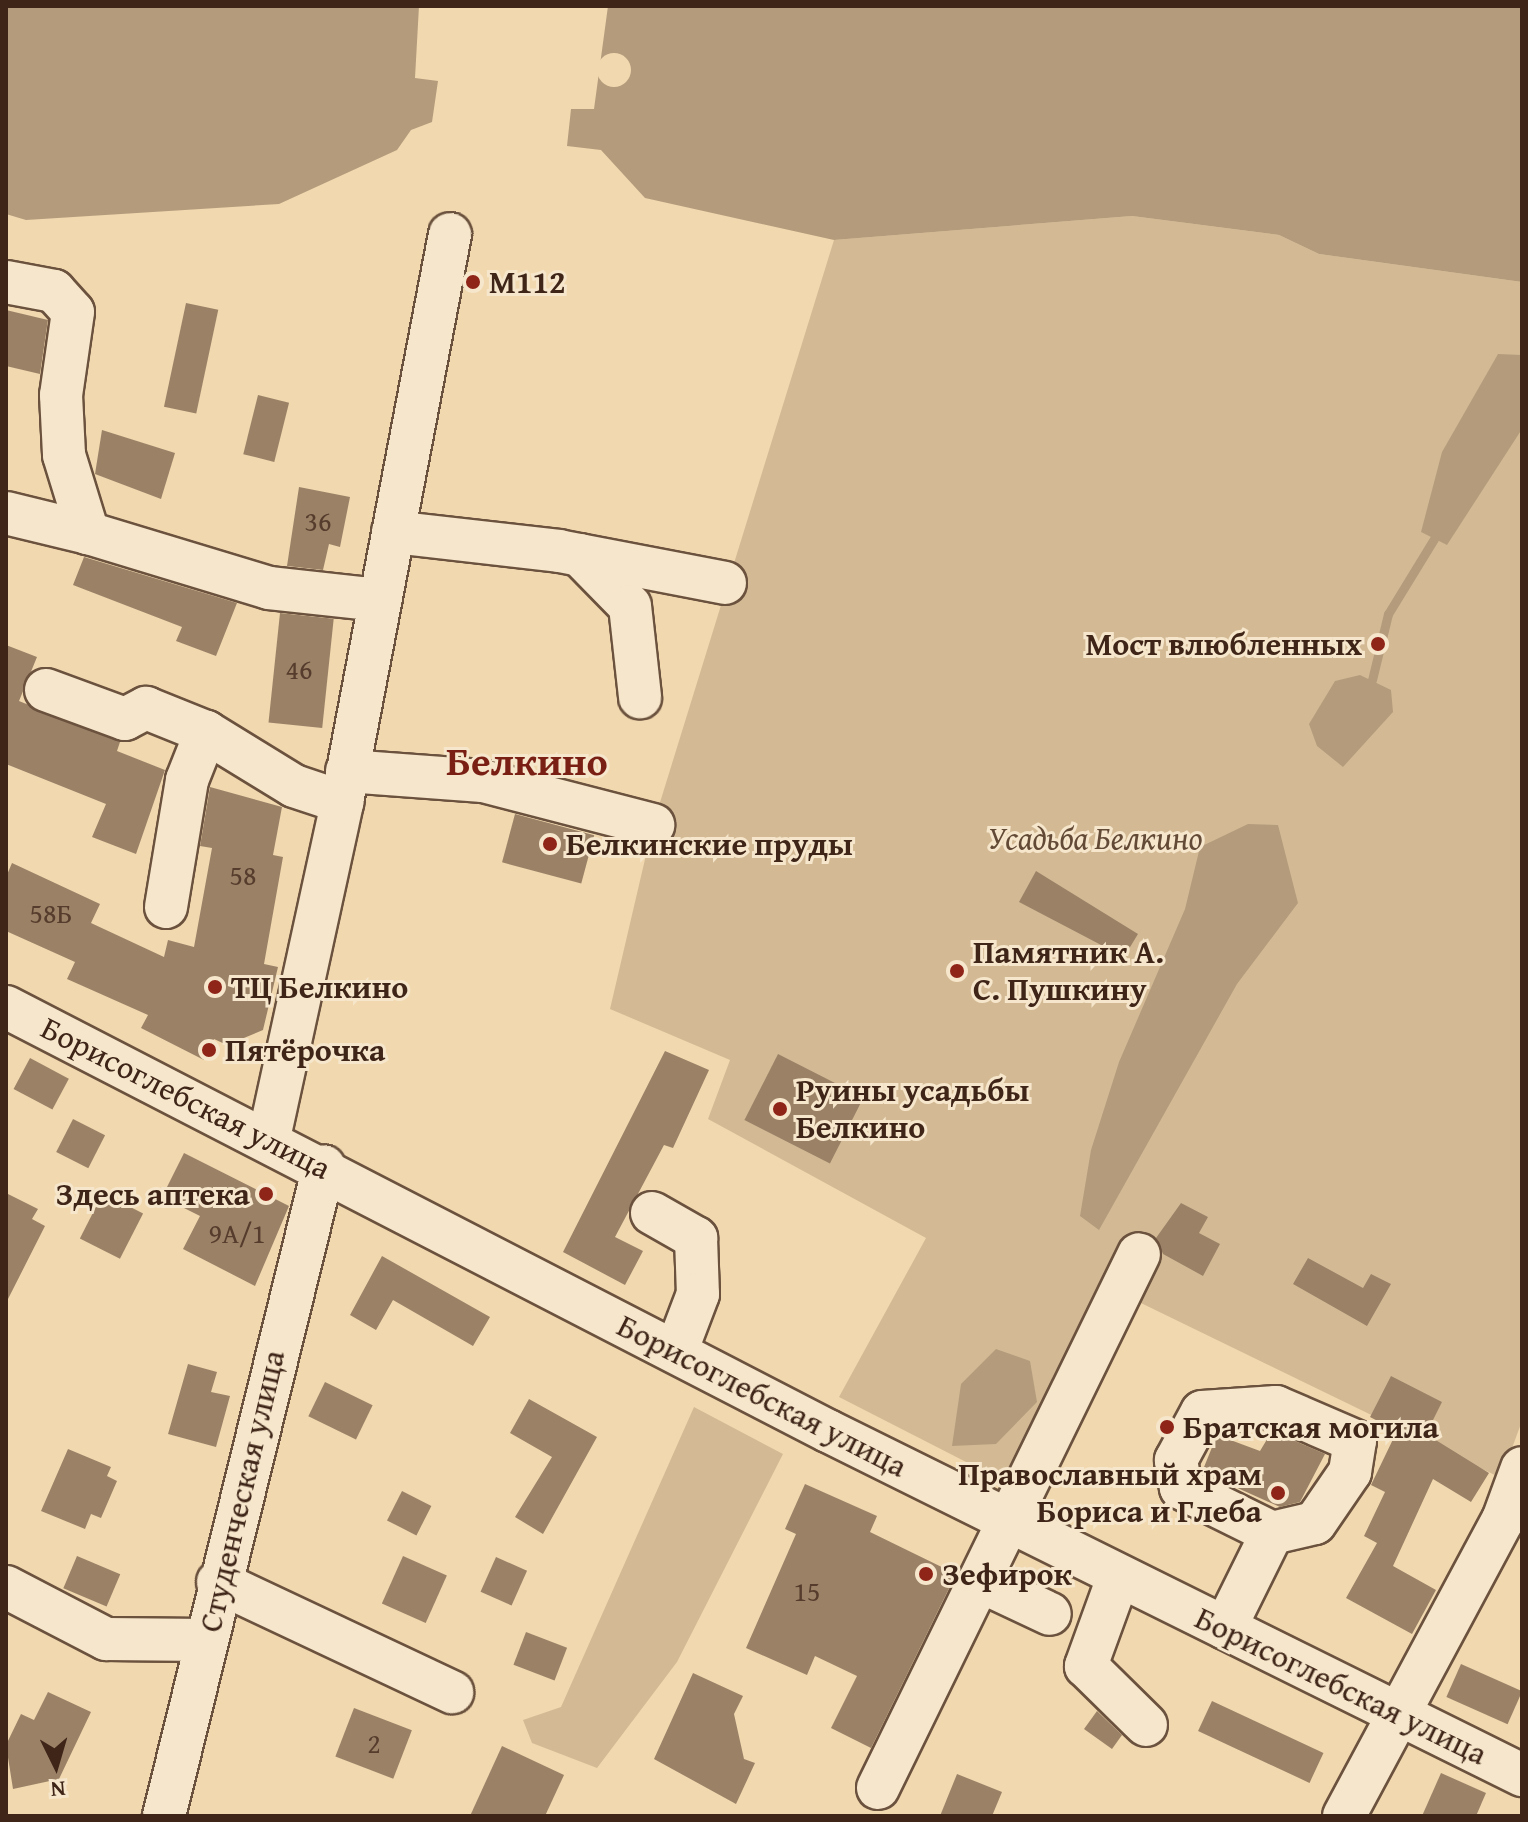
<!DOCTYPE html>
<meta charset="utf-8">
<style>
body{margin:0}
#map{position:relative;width:1528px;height:1822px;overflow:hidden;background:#f1d8af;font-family:"Gentium Book Plus",serif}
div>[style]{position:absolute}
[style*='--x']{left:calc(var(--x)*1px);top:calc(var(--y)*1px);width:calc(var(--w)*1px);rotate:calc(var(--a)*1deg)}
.green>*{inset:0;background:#d3ba95}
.water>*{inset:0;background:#b49b7c}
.pier>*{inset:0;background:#f1d8af}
.round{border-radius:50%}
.stream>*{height:9px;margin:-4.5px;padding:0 4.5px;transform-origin:4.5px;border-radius:4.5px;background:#b49b7c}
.building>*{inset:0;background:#9b8267;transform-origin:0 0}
.roads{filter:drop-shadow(2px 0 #6b523e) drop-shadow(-2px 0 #6b523e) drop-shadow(0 2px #6b523e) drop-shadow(0 -2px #6b523e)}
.minor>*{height:42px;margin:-21px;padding:0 21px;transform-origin:21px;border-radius:21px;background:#f6e6cb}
.dots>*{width:22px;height:22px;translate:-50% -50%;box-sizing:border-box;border:4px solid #f6e6cb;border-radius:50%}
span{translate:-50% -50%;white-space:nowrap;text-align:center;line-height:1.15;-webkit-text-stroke:6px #f6e6cb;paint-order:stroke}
.number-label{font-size:28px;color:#553c2c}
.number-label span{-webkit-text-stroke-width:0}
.poi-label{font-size:32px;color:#3e2518;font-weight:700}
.left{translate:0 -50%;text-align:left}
.right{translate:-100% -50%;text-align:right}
.park-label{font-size:32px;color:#634a37;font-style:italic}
.street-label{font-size:32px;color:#3e2518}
.district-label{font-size:40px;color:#7a1f14;font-weight:700}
.frame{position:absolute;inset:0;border:8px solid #3e2518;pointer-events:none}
.north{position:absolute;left:16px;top:1726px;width:80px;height:80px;-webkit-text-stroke:6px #f6e6cb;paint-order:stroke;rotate:175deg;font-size:22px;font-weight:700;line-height:32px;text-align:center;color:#3e2518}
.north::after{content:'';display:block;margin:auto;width:28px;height:36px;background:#3e2518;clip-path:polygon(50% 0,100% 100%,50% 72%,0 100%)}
</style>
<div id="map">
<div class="green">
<i style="clip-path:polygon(1132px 216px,1279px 235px,1319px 254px,1522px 282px,1522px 1421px,1501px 1478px,1108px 1287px,1015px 1487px,839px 1397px,926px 1238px,708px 1119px,730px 1060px,610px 1009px,653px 825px,834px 240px)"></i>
<i style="clip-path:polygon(694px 1407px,783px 1454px,677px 1662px,597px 1768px,532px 1743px,523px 1720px,561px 1707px)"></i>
</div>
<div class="water">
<i style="clip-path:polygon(6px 6px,419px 6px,415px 78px,438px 81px,432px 122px,411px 130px,397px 150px,279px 204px,26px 220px,6px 214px)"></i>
<i style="clip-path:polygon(608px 6px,1522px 6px,1522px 282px,1319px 254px,1279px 235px,1132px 216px,834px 240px,645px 198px,601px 150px,567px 146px,571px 109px,594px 109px)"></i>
<i style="clip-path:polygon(1498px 354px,1522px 355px,1522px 429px,1447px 545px,1421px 532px,1442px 452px)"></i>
<i style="clip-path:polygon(1360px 675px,1391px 690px,1393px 712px,1343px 767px,1317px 746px,1309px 724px,1335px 681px)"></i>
<i style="clip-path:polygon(1248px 824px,1278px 825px,1298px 903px,1237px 984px,1099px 1230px,1080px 1216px,1091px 1150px,1119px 1062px,1185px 909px,1200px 847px)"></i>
<i style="clip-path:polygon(996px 1349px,1030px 1361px,1037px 1402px,996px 1444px,952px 1446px,961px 1384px)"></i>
</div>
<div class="pier">
<i class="round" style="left:597px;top:53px;width:34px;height:34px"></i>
</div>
<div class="stream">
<i style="--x:1372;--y:680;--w:68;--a:-76.4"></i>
<i style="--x:1388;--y:614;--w:88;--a:-58.5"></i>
</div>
<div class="building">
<i style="left:186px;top:303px;width:33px;height:106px;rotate:12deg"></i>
<i style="clip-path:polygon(6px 310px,48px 320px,40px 374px,6px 366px)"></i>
<i style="left:258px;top:395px;width:32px;height:61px;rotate:14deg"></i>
<i style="clip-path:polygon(102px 430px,175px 453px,161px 499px,95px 474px)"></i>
<i style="clip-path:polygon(299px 487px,350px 497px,340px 547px,329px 544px,323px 570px,287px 566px)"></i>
<i style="clip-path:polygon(84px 557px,237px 603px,216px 656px,176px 641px,182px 627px,73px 585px)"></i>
<i style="left:280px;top:613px;width:54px;height:110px;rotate:6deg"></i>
<i style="clip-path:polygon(6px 645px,37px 657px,19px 701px,120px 742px,117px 751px,165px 770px,136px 854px,92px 837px,106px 804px,6px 764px)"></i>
<i style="clip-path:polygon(210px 787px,282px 807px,273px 855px,283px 857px,264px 964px,278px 967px,263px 1030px,227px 1045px,214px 1039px,204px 1060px,141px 1028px,148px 1015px,67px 979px,75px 962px,6px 931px,6px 877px,12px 863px,100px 904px,91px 923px,164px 957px,168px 940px,194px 947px,212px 848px,200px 846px)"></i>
<i style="left:515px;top:814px;width:82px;height:50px;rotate:15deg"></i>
<i style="clip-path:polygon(1036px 871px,1138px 934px,1124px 957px,1019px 902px)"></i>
<i style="clip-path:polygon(665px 1051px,709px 1070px,673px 1148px,664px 1145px,615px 1237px,643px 1251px,625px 1285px,563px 1252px)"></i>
<i style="left:778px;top:1054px;width:96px;height:74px;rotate:27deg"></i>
<i style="left:30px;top:1058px;width:44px;height:35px;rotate:28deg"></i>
<i style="left:73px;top:1119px;width:36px;height:37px;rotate:27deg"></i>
<i style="clip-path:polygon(184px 1153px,289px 1206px,255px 1286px,183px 1249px,200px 1216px,162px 1197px)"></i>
<i style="clip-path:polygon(6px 1193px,38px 1209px,32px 1219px,45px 1226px,6px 1303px)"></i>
<i style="left:103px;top:1193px;width:45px;height:51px;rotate:27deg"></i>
<i style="clip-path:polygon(1181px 1203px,1208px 1217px,1199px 1233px,1220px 1244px,1203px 1276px,1163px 1254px,1156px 1238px)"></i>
<i style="clip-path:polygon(382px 1256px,490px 1317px,473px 1346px,393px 1300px,376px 1330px,350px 1315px)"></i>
<i style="clip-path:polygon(1308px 1258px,1363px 1288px,1371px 1274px,1391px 1284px,1367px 1326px,1293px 1284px)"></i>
<i style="clip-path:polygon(188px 1364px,217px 1372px,211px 1392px,230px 1396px,216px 1447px,168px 1434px)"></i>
<i style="clip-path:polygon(1391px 1376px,1442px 1402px,1426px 1434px,1489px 1473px,1471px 1502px,1433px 1479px,1393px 1566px,1436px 1590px,1412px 1634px,1346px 1598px,1377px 1543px,1364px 1536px,1385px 1492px,1371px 1485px,1397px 1431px,1370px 1417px)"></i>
<i style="left:325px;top:1382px;width:53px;height:38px;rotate:26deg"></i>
<i style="clip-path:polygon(529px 1399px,597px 1437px,543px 1534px,515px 1517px,552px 1457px,510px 1433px)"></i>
<i style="clip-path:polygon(1272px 1431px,1325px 1454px,1300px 1502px,1280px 1507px,1202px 1472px,1217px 1435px,1260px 1451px)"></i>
<i style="clip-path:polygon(68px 1449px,111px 1467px,107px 1476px,117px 1481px,101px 1518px,91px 1514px,85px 1529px,41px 1511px)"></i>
<i style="clip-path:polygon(805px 1484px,877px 1516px,870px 1532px,956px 1574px,871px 1748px,831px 1728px,857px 1676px,815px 1656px,807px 1675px,746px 1648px,796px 1534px,785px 1529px)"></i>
<i style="left:402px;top:1491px;width:33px;height:33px;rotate:27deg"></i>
<i style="left:77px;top:1556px;width:47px;height:35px;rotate:23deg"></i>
<i style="left:403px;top:1556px;width:48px;height:52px;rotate:24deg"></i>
<i style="left:496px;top:1557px;width:34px;height:38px;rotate:24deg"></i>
<i style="left:526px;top:1632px;width:44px;height:35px;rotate:21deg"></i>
<i style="left:1461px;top:1664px;width:67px;height:36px;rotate:24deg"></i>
<i style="clip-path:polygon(693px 1673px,743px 1696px,734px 1714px,744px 1759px,755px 1763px,736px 1804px,654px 1759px)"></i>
<i style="clip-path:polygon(48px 1692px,91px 1712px,59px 1779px,13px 1789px,6px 1745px,21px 1714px,34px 1720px)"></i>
<i style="left:1212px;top:1701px;width:123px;height:33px;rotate:25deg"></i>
<i style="left:354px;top:1708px;width:62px;height:52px;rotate:21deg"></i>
<i style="clip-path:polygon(1097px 1711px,1122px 1735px,1112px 1749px,1084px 1729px)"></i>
<i style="clip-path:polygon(502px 1746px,564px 1775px,545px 1816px,470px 1816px)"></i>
<i style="clip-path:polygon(1441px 1773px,1486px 1793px,1476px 1816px,1422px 1816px)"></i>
<i style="clip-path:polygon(957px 1774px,1002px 1792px,992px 1816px,940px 1816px)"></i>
</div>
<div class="roads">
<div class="minor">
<i style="--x:6;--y:282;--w:49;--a:10.6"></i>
<i style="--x:54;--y:291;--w:28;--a:48"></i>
<i style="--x:73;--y:312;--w:84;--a:98.2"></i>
<i style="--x:61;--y:395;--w:60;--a:87.1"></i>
<i style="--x:64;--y:455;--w:82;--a:72.9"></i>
<i style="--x:88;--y:533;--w:189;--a:16.9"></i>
<i style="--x:269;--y:588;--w:112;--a:6.2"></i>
<i style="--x:6;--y:513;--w:84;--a:13.7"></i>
<i style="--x:393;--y:532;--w:167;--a:6.5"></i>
<i style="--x:559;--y:551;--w:169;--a:10.9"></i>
<i style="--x:580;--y:555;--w:71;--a:45.6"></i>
<i style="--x:630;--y:606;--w:92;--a:83.7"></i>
<i style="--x:46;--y:690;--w:84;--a:20.2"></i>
<i style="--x:125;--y:719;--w:24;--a:-28"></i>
<i style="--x:146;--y:708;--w:65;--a:21.8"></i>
<i style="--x:206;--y:732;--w:103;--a:31.5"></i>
<i style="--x:294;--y:786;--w:51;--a:18.4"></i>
<i style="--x:347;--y:771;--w:136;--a:4.2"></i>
<i style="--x:483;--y:781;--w:176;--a:14.5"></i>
<i style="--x:166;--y:907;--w:129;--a:-80.6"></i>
<i style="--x:187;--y:780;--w:52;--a:-68.4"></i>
<i style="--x:6;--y:1007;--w:925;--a:27.29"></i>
<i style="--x:828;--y:1431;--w:775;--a:26.37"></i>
<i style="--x:269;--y:1138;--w:344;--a:-77.7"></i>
<i style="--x:342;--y:802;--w:578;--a:-79.23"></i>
<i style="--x:652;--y:1213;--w:51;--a:29.6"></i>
<i style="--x:696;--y:1238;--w:56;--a:88"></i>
<i style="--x:698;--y:1294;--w:62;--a:110.8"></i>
<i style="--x:1118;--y:1578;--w:94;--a:110"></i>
<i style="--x:1086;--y:1666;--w:84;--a:44.5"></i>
<i style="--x:980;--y:1581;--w:77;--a:25.2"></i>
<i style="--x:218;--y:1582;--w:259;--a:25.2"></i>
<i style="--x:6;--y:1587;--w:113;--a:27.5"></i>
<i style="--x:106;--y:1639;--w:101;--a:0.6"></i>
<i style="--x:1225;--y:1628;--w:106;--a:-63.7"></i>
<i style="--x:1272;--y:1533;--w:44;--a:-13.1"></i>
<i style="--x:1315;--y:1523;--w:62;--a:-55.5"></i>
<i style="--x:1350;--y:1472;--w:31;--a:-81"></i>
<i style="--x:1355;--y:1441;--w:86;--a:-156.7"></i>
<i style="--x:1276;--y:1407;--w:74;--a:176.1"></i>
<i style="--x:1202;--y:1412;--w:55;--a:118.4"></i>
<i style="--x:1176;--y:1460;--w:28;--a:80"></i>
<i style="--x:1181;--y:1488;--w:102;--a:26.3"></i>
<i style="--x:878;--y:1788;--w:594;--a:-63.95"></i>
<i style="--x:164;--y:1816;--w:669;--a:-76.17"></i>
<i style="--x:1344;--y:1816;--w:336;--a:-61.8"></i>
<i style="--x:1503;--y:1520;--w:55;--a:-69.9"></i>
</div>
</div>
<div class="dots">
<i style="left:473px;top:282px;background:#8f2418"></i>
<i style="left:1378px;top:644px;background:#8f2418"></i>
<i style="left:550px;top:844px;background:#8f2418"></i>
<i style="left:957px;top:971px;background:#8f2418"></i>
<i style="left:215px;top:987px;background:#8f2418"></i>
<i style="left:209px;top:1050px;background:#8f2418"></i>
<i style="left:780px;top:1109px;background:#8f2418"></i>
<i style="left:266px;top:1194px;background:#8f2418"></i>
<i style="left:1167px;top:1427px;background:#8f2418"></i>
<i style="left:1278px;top:1493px;background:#8f2418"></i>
<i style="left:926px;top:1574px;background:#8f2418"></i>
</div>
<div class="number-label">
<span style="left:318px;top:521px">36</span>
<span style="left:299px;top:669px">46</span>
<span style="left:243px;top:875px">58</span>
<span style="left:51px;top:913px">58Б</span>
<span style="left:237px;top:1233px">9А/1</span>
<span style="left:807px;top:1591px">15</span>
<span style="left:374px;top:1743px">2</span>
</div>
<div class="poi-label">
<span class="left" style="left:489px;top:282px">М112</span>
<span class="right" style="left:1362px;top:644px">Мост влюбленных</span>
<span class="left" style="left:566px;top:844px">Белкинские пруды</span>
<span class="left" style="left:973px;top:971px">Памятник А.<br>С. Пушкину</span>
<span class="left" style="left:231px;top:987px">ТЦ Белкино</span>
<span class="left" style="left:225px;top:1050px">Пятёрочка</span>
<span class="left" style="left:796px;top:1109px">Руины усадьбы<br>Белкино</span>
<span class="right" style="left:250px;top:1194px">Здесь аптека</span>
<span class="left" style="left:1183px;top:1427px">Братская могила</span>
<span class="right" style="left:1262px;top:1493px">Православный храм<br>Бориса и Глеба</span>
<span class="left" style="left:942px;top:1574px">Зефирок</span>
</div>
<div class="park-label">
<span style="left:1095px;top:838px">Усадьба Белкино</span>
</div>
<div class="street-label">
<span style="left:186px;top:1098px;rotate:27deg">Борисоглебская улица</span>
<span style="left:762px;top:1396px;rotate:27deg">Борисоглебская улица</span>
<span style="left:242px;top:1491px;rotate:-77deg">Студенческая улица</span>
<span style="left:1341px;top:1686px;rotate:26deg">Борисоглебская улица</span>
</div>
<div class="district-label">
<span style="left:527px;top:761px">Белкино</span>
</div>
<div class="frame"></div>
<div class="north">N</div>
</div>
